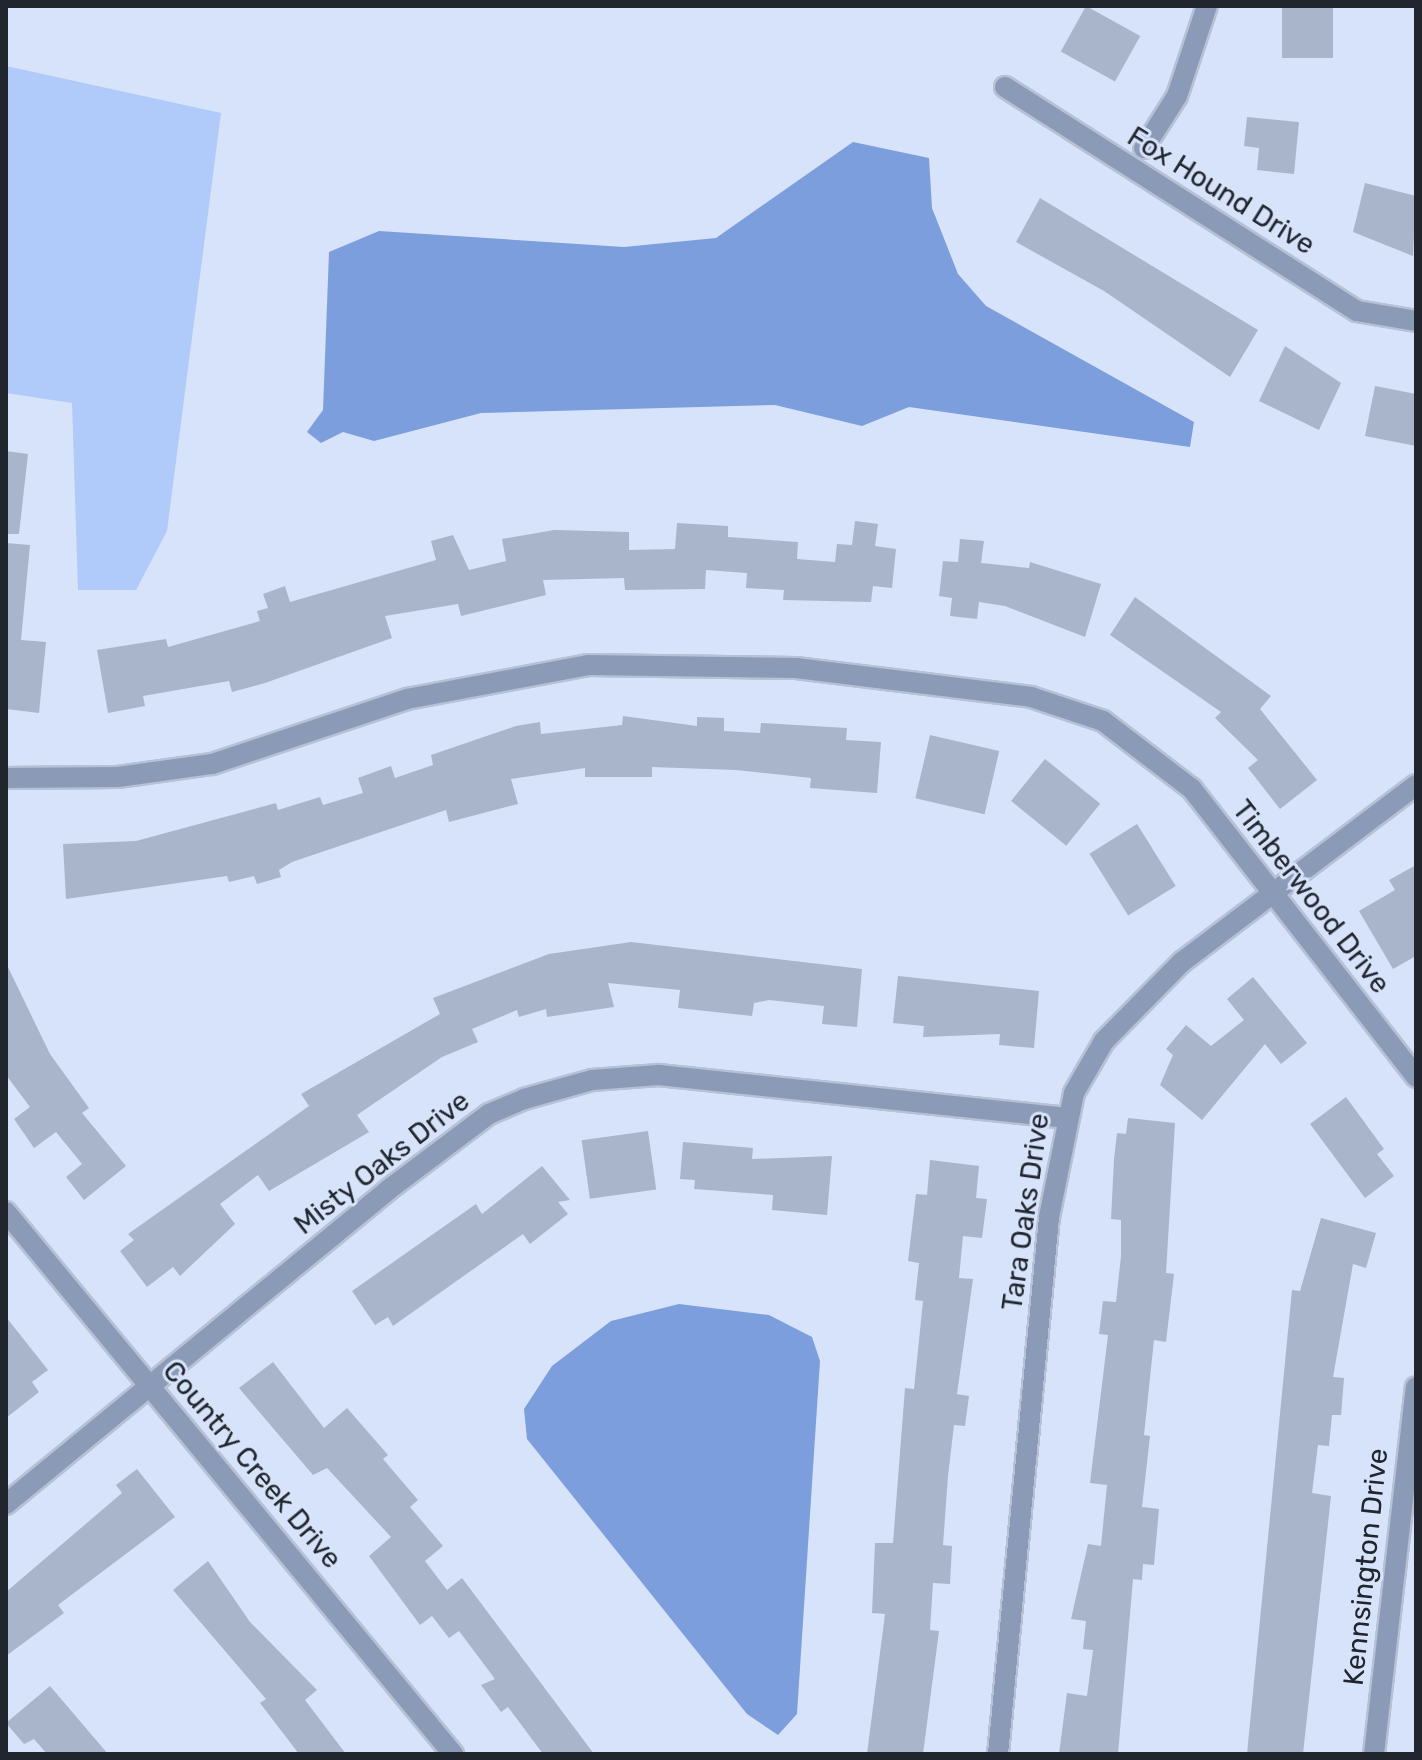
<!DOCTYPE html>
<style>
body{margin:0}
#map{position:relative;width:1422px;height:1760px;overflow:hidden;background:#d7e3fa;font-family:Rubik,sans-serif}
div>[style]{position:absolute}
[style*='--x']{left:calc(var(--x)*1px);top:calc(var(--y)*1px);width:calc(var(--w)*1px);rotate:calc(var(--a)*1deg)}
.green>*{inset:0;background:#b0cafa}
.water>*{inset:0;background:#7c9edd}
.building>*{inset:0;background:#a9b5cb;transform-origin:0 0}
.roads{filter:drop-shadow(2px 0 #b6c1d5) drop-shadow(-2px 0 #b6c1d5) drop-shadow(0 2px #b6c1d5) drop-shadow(0 -2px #b6c1d5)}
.minor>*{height:20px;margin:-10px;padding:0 10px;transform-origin:10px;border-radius:10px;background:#8b9ab7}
span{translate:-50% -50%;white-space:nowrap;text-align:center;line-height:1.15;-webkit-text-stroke:6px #d7e3fa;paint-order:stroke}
.street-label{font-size:28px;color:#21262e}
.frame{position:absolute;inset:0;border:8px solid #21262e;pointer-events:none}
</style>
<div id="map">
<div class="green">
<i style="clip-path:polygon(6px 66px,221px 113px,167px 531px,136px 590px,78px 590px,72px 403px,6px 393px)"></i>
</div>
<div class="water">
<i style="clip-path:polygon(853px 142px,929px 158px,932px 208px,958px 274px,986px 306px,1194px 422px,1190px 447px,909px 407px,862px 426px,775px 405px,481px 413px,374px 441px,343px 432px,321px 443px,307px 432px,323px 410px,329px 252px,379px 231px,624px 247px,716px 238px)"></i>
<i style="clip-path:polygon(679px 1304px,769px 1315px,812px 1337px,820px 1361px,797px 1714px,778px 1735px,747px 1714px,527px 1439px,524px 1409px,552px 1366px,611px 1321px)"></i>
</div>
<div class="building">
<i style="left:1086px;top:6px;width:62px;height:52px;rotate:29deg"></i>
<i style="left:1282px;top:6px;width:51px;height:52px"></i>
<i style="clip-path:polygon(1247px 117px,1299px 122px,1294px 174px,1257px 170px,1259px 148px,1244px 146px)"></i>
<i style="clip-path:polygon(1365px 183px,1416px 196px,1413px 256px,1353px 232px)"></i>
<i style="clip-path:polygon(1040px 198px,1258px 330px,1230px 377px,1104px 291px,1016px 242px)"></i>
<i style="clip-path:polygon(1285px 346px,1341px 383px,1319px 430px,1259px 401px)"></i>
<i style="clip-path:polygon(1375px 386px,1416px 394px,1416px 446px,1365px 436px)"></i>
<i style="clip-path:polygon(6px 451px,28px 454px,19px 534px,6px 534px)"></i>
<i style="clip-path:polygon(855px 521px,878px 524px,875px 546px,896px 549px,892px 588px,873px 586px,871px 602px,783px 600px,784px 590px,746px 588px,747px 573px,706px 570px,705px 589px,625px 590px,624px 578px,543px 580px,546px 595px,461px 616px,458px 604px,385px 616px,392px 638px,265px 683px,232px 692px,229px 681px,143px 696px,145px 706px,108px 713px,97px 650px,166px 639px,168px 647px,260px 621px,257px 611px,268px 608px,263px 594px,285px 586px,290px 602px,436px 560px,431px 541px,453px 535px,469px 570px,506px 561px,502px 539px,554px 530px,629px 532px,629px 550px,675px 549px,677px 523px,728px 526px,728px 537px,798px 542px,797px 559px,835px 562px,837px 544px,852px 545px)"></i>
<i style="clip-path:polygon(960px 539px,984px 541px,981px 563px,1029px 568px,1030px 562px,1101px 584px,1085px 637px,1005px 606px,979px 602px,977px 619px,950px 616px,952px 598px,939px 596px,943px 561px,958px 562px)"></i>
<i style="clip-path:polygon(6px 543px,30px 545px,21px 640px,46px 642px,39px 713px,6px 709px)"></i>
<i style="clip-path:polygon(1135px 597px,1271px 696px,1260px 709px,1317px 780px,1280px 809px,1248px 768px,1258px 760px,1215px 718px,1221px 712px,1110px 635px)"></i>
<i style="clip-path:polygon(623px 716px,697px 726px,697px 717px,724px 718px,724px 731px,760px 733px,761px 723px,847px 728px,846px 740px,881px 742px,877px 793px,810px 788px,811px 778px,736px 770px,652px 767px,652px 777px,585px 777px,585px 768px,511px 779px,518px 804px,449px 822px,446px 810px,292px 862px,279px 870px,281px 877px,257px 884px,254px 876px,229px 882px,227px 876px,66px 899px,63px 844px,136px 841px,276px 803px,278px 810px,320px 797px,323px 805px,363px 793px,358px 778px,391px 766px,395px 778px,433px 765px,431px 755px,516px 726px,540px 722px,541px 734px,622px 725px)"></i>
<i style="left:930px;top:735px;width:71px;height:65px;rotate:13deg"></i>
<i style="left:1045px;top:759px;width:71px;height:54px;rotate:39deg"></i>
<i style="left:1137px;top:824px;width:73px;height:56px;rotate:58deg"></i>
<i style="clip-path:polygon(1416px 865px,1416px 956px,1393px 969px,1359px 911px,1395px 890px,1389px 880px)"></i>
<i style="clip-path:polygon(631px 942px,862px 969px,857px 1027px,822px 1024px,824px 1006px,769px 1000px,754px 1003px,752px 1016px,678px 1008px,680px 990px,608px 983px,614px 1007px,547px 1017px,546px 1009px,519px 1017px,517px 1010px,472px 1029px,478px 1042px,442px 1057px,357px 1115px,369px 1132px,269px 1191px,258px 1175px,220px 1204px,235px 1224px,180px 1276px,173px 1267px,147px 1287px,120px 1251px,134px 1240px,128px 1234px,309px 1106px,301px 1094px,440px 1014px,433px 998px,549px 954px)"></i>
<i style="clip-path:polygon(6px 963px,50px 1054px,89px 1108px,82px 1113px,126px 1166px,84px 1200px,66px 1177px,82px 1164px,56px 1132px,34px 1148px,14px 1119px,30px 1107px,6px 1075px)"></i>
<i style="clip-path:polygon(898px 976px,1039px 991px,1034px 1048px,999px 1045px,1000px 1034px,923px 1037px,924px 1026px,893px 1023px)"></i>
<i style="clip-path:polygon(1253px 977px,1307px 1043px,1281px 1064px,1265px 1044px,1202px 1120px,1160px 1085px,1173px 1055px,1166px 1049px,1186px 1025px,1211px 1046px,1244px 1020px,1227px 999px)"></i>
<i style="clip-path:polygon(1346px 1097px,1384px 1149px,1377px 1154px,1394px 1176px,1365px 1198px,1310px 1124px)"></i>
<i style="clip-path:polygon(1128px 1118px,1175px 1123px,1166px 1273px,1174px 1274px,1166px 1342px,1154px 1340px,1144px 1435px,1150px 1436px,1142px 1507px,1159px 1509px,1154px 1565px,1143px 1564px,1142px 1580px,1133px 1579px,1118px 1754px,1059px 1754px,1067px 1693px,1087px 1696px,1093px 1650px,1083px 1649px,1086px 1621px,1071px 1619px,1088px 1544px,1101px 1546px,1107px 1485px,1090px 1483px,1108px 1335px,1099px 1334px,1103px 1301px,1116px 1302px,1121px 1256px,1121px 1220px,1111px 1219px,1114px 1159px,1117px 1133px,1126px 1134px)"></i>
<i style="left:648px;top:1131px;width:59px;height:67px;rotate:82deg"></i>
<i style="clip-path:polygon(683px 1142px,753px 1148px,752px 1159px,832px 1156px,827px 1215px,772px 1210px,773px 1195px,694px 1189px,695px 1180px,680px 1179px)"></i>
<i style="clip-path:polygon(930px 1160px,979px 1166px,976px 1198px,987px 1199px,982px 1238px,963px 1236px,959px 1278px,973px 1279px,957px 1394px,969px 1396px,965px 1426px,954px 1425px,948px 1476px,943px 1545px,952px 1546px,950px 1584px,933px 1583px,930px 1630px,939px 1631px,923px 1754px,867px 1754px,885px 1614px,872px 1613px,875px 1543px,893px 1543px,905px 1388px,914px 1389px,923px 1301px,915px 1300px,919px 1263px,908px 1261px,916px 1194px,927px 1195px)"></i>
<i style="clip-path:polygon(542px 1166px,570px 1200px,558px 1202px,568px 1214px,530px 1244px,523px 1234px,393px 1326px,388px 1317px,375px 1325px,352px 1291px,476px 1204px,482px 1214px)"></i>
<i style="clip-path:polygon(1321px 1218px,1376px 1233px,1366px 1268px,1353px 1264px,1333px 1377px,1344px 1378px,1341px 1415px,1332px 1415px,1329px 1446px,1318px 1445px,1312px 1493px,1331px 1496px,1303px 1754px,1247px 1754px,1292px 1290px,1300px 1291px)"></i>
<i style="clip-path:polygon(6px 1317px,48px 1370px,32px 1382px,39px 1392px,6px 1418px)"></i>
<i style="clip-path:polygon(273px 1362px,324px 1428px,347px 1408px,388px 1455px,383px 1459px,418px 1500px,410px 1507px,443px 1546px,425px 1561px,447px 1590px,462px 1578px,594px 1754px,543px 1754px,508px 1707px,501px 1712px,481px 1685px,495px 1679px,459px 1631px,449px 1638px,432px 1616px,420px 1625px,369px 1556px,391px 1537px,327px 1468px,313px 1475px,239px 1388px)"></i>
<i style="clip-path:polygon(137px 1469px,175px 1517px,58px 1605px,64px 1613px,6px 1656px,6px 1592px,122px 1493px,116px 1485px)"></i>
<i style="clip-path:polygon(208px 1561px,250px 1622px,317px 1690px,305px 1700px,346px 1754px,299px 1754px,260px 1703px,266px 1699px,173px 1590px)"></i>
<i style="clip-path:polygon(50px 1686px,108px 1754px,47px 1754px,34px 1739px,24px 1744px,6px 1723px)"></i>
</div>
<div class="roads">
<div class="minor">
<i style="--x:1005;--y:87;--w:417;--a:32.5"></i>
<i style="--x:1357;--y:311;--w:60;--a:9.6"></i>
<i style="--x:1144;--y:148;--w:62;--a:-57.6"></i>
<i style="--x:1177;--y:96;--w:95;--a:-71.6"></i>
<i style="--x:6;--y:778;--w:112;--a:-0.5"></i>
<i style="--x:118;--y:777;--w:95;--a:-7.9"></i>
<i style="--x:212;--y:764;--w:206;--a:-18.4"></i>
<i style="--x:407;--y:699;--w:184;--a:-10.6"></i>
<i style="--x:588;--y:665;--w:208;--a:0.8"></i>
<i style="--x:796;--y:668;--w:237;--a:7"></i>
<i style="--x:1031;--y:697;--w:76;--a:18.4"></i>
<i style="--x:1103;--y:721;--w:112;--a:37.4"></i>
<i style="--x:1192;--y:789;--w:365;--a:52.1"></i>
<i style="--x:6;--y:1212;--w:703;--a:50.49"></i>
<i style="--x:6;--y:1504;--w:494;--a:-39.4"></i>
<i style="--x:388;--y:1190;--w:126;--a:-37"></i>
<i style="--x:489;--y:1114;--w:38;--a:-23"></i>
<i style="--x:524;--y:1099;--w:71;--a:-15.6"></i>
<i style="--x:592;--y:1080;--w:67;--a:-4.3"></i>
<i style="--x:659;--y:1075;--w:408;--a:6"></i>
<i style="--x:998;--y:1754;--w:539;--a:-84.57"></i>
<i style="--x:1049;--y:1217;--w:126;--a:-78.6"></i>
<i style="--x:1074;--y:1093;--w:60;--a:-60"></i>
<i style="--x:1104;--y:1041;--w:111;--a:-45.4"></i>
<i style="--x:1182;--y:962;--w:293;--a:-37.1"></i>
<i style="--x:1374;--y:1754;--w:369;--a:-83.5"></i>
</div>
</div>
<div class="street-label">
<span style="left:1221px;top:191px;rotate:32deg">Fox Hound Drive</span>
<span style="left:1311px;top:897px;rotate:52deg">Timberwood Drive</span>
<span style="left:382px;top:1163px;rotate:-38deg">Misty Oaks Drive</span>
<span style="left:1026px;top:1212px;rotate:-82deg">Tara Oaks Drive</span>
<span style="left:252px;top:1465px;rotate:50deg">Country Creek Drive</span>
<span style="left:1366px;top:1567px;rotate:-84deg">Kennsington Drive</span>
</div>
<div class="frame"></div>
</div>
